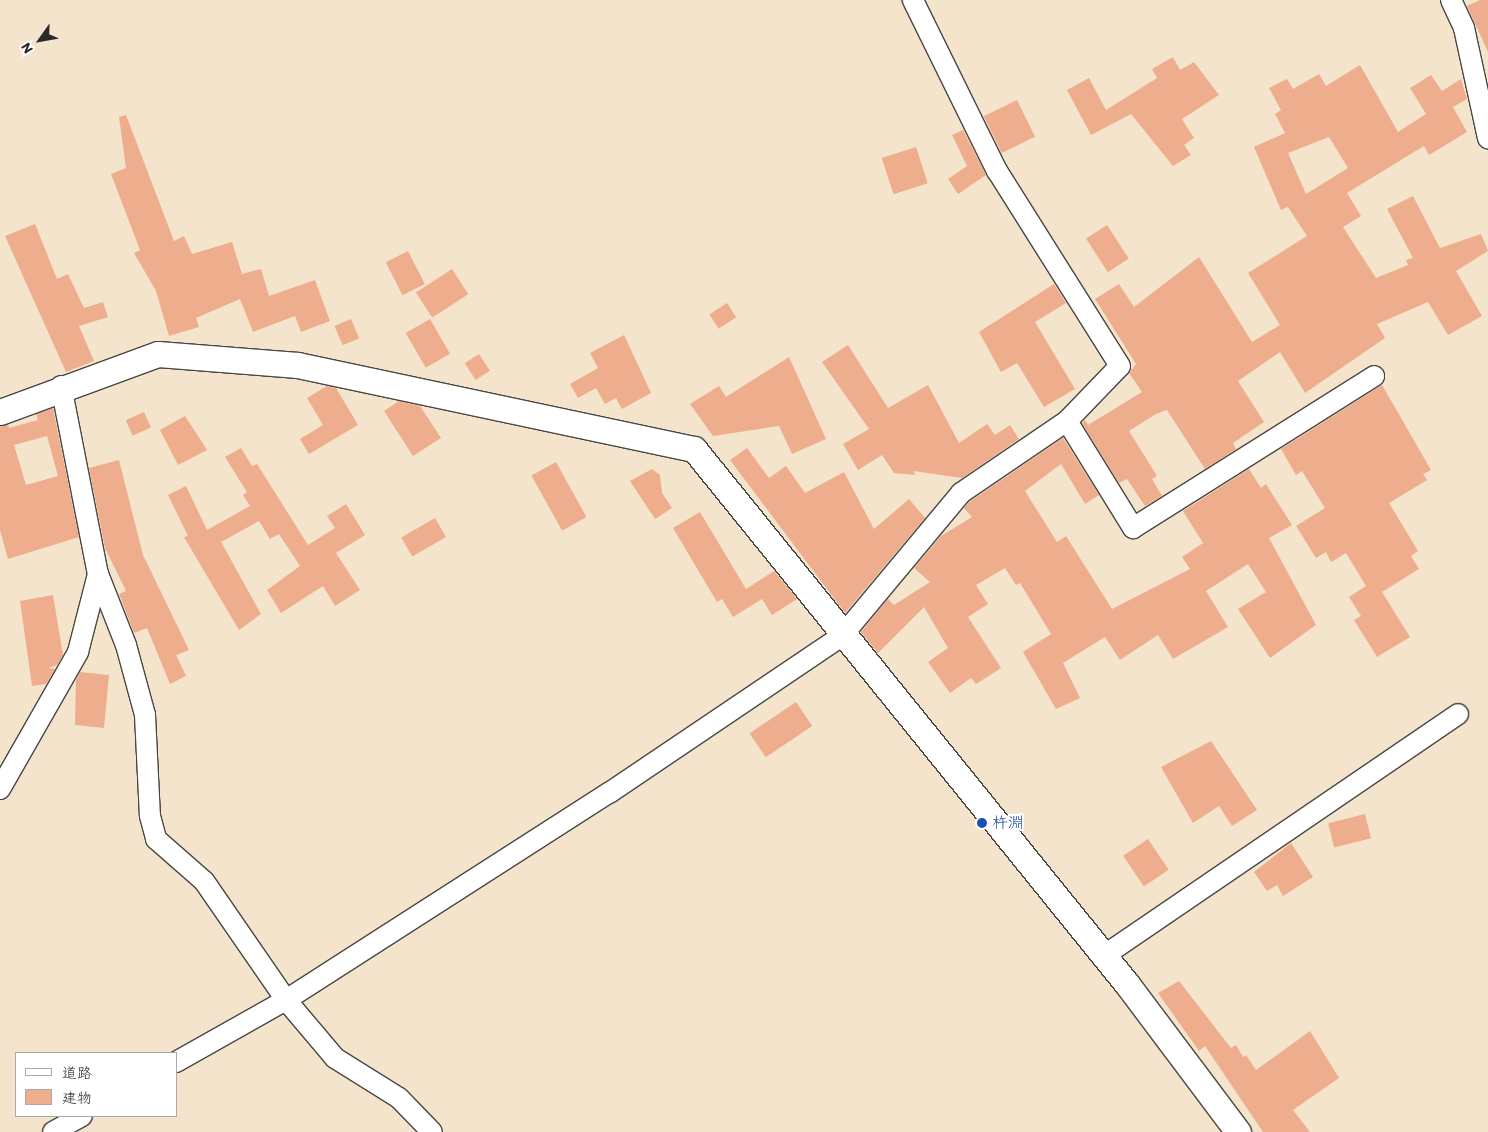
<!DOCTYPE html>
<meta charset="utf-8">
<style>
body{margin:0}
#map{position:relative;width:1488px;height:1132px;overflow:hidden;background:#f5e4cc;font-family:Itim,"Klee One",sans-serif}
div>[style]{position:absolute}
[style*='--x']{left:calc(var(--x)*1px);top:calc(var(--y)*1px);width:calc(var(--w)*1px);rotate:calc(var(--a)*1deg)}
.building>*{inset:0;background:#eead8c;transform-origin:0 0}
.roads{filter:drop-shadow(1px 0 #494743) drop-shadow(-1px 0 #494743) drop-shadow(0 1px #494743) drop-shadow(0 -1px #494743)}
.minor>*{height:20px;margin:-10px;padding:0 10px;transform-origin:10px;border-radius:10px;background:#fff}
.tertiary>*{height:25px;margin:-12.5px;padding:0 12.5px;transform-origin:12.5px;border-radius:12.5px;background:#fff}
.dots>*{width:14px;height:14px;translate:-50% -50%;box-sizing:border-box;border:2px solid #fff;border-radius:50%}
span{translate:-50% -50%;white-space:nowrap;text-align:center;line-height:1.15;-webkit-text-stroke:4.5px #fff;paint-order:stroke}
.transit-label{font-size:16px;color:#164399}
.left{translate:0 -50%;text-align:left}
.legend{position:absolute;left:15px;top:1052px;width:162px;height:65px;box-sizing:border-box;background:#fff;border:1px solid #aaa;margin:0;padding:6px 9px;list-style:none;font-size:15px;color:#2b2b2b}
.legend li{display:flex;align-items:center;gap:10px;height:25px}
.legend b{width:25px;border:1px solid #aaa}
.north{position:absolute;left:15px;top:15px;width:50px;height:50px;-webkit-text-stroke:4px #fff;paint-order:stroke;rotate:238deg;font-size:14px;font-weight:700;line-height:20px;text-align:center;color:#2b2b2b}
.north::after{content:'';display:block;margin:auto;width:18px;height:22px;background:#2b2b2b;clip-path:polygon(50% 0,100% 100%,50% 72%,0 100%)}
</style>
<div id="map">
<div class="building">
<i style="clip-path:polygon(1480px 0,1488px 0,1488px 52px,1467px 6px)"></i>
<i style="clip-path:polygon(1173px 57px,1180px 70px,1194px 62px,1219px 95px,1182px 119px,1194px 138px,1184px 145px,1191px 155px,1173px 166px,1131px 114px,1091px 135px,1067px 90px,1089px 78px,1106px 110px,1157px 78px,1152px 69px)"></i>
<i style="clip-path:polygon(evenodd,1360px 65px,1398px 132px,1426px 114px,1410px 88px,1431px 75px,1442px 91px,1461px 79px,1467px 99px,1453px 107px,1467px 132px,1429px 155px,1424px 146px,1347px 193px,1361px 216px,1343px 227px,1376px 278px,1408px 265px,1406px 260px,1413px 258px,1387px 209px,1413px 196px,1440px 248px,1481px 234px,1488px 251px,1456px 271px,1482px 316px,1448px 335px,1428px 302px,1377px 324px,1385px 338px,1305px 393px,1280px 352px,1238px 381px,1264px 422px,1233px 443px,1236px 449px,1205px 469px,1167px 410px,1156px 414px,1129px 431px,1157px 476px,1152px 479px,1162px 496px,1145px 506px,1127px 479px,1119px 483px,1082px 423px,1085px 420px,1088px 425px,1142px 392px,1129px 373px,1136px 364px,1095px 299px,1119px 284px,1134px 307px,1199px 257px,1252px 342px,1280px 325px,1248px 273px,1307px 236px,1288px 207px,1281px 210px,1254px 147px,1285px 133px,1275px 114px,1281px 110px,1269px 88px,1287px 79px,1293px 89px,1319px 74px,1326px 86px,1360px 65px,1329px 137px,1348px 168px,1306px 194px,1288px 153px,1329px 137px)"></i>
<i style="left:1017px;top:100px;width:41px;height:37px;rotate:64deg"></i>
<i style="clip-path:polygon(126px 115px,174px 241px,184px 236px,192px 254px,232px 242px,242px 274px,261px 269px,269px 296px,315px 280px,330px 321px,301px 332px,295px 316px,253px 332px,240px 299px,196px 318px,199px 327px,169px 336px,156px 291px,134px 253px,140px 250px,111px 174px,126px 168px,119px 117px)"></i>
<i style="clip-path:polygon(963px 130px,986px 175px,958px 194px,948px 179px,967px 166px,952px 135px)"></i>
<i style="left:916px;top:147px;width:38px;height:36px;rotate:72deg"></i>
<i style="clip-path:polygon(35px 224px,57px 279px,68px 274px,84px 308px,103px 302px,108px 317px,79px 326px,94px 361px,66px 372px,5px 236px)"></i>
<i style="left:1107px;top:225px;width:40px;height:25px;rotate:57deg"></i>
<i style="left:408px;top:251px;width:37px;height:25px;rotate:63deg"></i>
<i style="left:452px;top:269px;width:30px;height:43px;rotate:57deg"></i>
<i style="clip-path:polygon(1054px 284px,1066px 303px,1035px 322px,1075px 389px,1044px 407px,1017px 363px,1001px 372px,979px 332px)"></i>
<i style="left:727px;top:303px;width:17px;height:21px;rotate:57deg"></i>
<i style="left:351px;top:319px;width:21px;height:18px;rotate:67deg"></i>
<i style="left:430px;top:319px;width:40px;height:28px;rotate:60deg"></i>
<i style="clip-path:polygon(624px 335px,651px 393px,622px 409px,616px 398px,605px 404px,596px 388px,578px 398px,570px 384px,598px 368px,590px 353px)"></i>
<i style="clip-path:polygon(848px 345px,888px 408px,928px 385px,959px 443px,987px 424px,995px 435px,1010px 425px,1019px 439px,962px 478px,913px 471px,916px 475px,894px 473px,882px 455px,858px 470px,843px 444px,869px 429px,822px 362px)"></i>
<i style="left:479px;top:354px;width:20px;height:17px;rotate:57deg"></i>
<i style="clip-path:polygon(789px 357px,826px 439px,792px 454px,779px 426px,713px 436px,690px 404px,719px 386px,726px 397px)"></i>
<i style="clip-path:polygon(1382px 385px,1431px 470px,1423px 474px,1427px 480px,1389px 503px,1418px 551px,1411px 556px,1419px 569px,1382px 592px,1410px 637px,1377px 657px,1354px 620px,1361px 616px,1349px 597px,1366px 586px,1346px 553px,1331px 562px,1326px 552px,1316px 558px,1296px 526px,1325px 508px,1302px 471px,1296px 475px,1281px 449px)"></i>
<i style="clip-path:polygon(327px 386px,336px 388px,358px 425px,309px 454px,300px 439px,323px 425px,307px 398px)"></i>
<i style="clip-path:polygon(399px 401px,420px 406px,441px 438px,413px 456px,384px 411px)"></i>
<i style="clip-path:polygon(evenodd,53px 408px,79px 537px,8px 559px,0 530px,0 426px,8px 424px,9px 428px,38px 420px,36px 414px,53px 408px,47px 436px,58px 476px,26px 485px,14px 445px,47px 436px)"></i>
<i style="left:144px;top:412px;width:17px;height:20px;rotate:66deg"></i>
<i style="clip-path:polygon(185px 416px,207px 450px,178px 465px,160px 430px)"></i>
<i style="clip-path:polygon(1063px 438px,1099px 495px,1085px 504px,1061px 464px,1025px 491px,1057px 542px,1066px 536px,1112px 609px,1190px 569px,1182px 557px,1203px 543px,1183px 511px,1249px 469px,1261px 488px,1266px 484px,1292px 525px,1269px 538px,1316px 625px,1270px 658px,1238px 609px,1266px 592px,1248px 564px,1206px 591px,1228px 627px,1173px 659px,1158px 635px,1120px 660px,1105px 637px,1063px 663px,1080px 698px,1056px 709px,1023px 652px,1051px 634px,1020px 583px,1016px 585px,1005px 568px,976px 585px,988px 604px,968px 617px,1001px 668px,976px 684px,971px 678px,950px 693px,928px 662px,948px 648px,924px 607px,878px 653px,861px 632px,888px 599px,894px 605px,930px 582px,914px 568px,941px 536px,972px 517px,964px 508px,969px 502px)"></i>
<i style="clip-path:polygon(241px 448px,252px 466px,257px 464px,308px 545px,335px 528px,327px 516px,346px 504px,365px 535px,336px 553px,360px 590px,335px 606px,323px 586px,281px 613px,267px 590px,300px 566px,279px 534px,270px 539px,259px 521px,221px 542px,261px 614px,239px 630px,184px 537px,188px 536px,168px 495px,186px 486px,207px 530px,250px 506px,243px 495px,247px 492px,225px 457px)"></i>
<i style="clip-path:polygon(747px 448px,769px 478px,786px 466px,805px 493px,844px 472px,874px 529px,909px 499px,925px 518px,845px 613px,730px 460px)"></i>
<i style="clip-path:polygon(119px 460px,143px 555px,189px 650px,176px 655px,186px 676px,170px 684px,147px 628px,134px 633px,119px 594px,126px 591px,105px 548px,89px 468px)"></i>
<i style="left:556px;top:462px;width:63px;height:28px;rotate:61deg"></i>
<i style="clip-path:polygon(652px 469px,660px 475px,662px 493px,672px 508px,655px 519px,630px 481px)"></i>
<i style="clip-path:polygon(700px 512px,746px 589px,774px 571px,797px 599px,772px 615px,762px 599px,733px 617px,722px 599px,717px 602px,673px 528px)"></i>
<i style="left:435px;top:518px;width:22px;height:39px;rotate:60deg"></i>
<i style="clip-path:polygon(53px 595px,63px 655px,57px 665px,48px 668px,55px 669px,46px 684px,32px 686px,20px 601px)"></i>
<i style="clip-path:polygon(80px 672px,109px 675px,104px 728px,75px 725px,76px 680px)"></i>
<i style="left:796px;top:702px;width:29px;height:56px;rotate:56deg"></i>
<i style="clip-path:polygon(1211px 741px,1257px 810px,1232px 826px,1219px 806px,1193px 823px,1161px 767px)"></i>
<i style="left:1365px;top:814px;width:25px;height:38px;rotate:76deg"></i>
<i style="left:1148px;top:839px;width:37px;height:30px;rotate:56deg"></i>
<i style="clip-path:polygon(1291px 843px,1313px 877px,1283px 896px,1277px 885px,1267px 891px,1254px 872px)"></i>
<i style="clip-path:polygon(1179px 981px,1231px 1048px,1236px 1045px,1243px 1057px,1246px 1055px,1256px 1070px,1310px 1031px,1339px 1078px,1293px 1110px,1310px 1132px,1263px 1132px,1205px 1046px,1199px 1051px,1158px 993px)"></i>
</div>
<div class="roads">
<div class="minor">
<i style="--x:1451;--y:0;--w:31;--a:65"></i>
<i style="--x:1464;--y:28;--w:113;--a:77.7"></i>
<i style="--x:61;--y:386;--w:192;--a:78.9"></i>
<i style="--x:98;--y:574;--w:76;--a:68.5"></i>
<i style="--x:126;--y:645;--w:73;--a:74.8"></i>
<i style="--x:145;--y:715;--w:101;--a:87.2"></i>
<i style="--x:150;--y:816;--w:24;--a:75"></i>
<i style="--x:156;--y:839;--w:64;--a:41.2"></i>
<i style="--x:204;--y:881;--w:145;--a:55.4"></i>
<i style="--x:286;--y:1000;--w:76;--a:49.8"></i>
<i style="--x:335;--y:1058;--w:75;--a:32"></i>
<i style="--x:399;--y:1098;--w:47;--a:45.9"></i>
<i style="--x:1067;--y:421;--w:126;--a:58.3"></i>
<i style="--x:1133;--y:528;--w:285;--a:-32.2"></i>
<i style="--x:0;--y:789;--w:158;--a:-60.3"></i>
<i style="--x:78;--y:652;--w:81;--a:-75.6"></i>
<i style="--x:1102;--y:957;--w:431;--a:-34.3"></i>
<i style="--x:176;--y:1062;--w:126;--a:-29.4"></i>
<i style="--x:286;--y:1000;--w:384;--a:-32.7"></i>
<i style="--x:609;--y:793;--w:281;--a:-34"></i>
<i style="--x:842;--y:636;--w:186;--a:-50.2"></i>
<i style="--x:961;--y:493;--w:128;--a:-34.2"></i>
<i style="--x:1067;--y:421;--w:76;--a:-46.1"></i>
<i style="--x:1120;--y:366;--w:231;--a:-122.2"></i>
<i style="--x:997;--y:171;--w:191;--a:-116.2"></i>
<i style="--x:53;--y:1132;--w:33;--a:-29"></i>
</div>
<div class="tertiary">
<i style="--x:0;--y:412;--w:168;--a:-20.2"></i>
<i style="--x:158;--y:354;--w:140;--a:4.5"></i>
<i style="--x:298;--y:365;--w:405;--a:12"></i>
<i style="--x:694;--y:449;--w:688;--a:51.02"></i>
<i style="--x:1127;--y:984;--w:185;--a:53.1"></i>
</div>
</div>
<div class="dots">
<i style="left:982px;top:823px;background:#1a4fb4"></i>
</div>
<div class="transit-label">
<span class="left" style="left:992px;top:823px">杵淵</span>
</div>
<ul class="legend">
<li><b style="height:6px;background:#fff"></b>道路</li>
<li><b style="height:14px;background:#eead8c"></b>建物</li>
</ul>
<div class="north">N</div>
</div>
